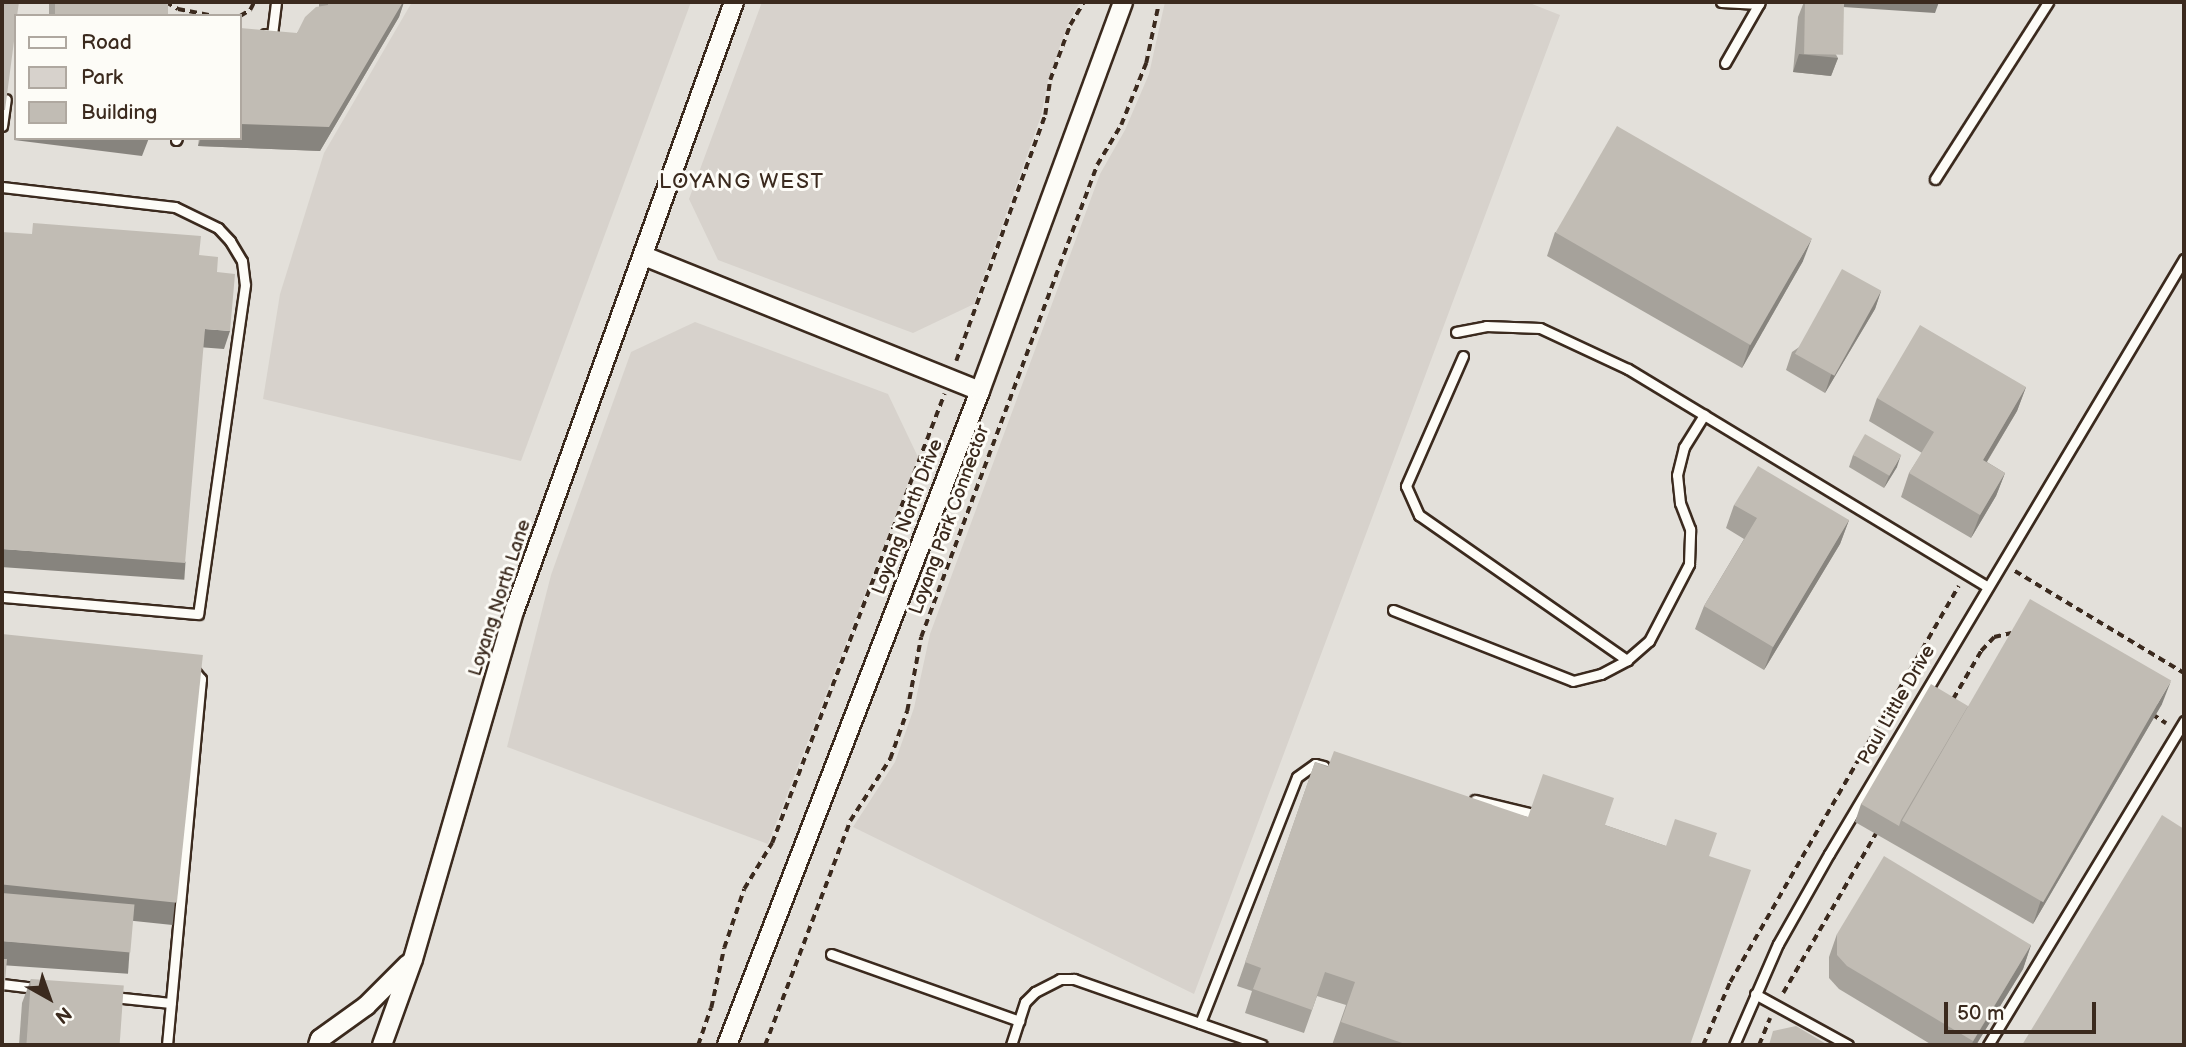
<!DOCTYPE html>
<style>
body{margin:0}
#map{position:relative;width:2186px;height:1047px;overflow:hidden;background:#f1efea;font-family:"Balsamiq Sans",sans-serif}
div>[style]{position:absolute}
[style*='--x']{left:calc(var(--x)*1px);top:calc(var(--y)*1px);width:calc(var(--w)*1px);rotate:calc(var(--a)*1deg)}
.built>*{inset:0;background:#e3e0da}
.green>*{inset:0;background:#d7d2cc}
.path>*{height:3.5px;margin-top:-1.75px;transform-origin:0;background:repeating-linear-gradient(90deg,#3b2a1e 0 7px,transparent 0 12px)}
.roads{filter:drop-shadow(2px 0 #3b2a1e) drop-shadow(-2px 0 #3b2a1e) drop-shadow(0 2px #3b2a1e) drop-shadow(0 -2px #3b2a1e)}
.lane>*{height:9px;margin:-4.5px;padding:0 4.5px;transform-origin:4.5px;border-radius:4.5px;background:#fdfcf7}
.street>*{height:18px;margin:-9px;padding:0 9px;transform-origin:9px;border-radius:9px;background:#fdfcf7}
.wall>*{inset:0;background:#a6a29b;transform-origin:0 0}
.shaded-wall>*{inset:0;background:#87847e;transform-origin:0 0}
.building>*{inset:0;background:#c1bcb4;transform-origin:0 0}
span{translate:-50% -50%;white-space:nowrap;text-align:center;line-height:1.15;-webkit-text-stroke:6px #fdfcf7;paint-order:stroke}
.street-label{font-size:19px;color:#3b2a1e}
.neighbourhood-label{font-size:21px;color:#3b2a1e;letter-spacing:2px}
.frame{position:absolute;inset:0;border:4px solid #3b2a1e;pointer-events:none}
.legend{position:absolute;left:14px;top:14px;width:228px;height:126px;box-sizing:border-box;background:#fdfcf7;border:2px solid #afa8a0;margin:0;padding:9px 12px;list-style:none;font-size:21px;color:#3b2a1e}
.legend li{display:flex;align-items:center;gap:14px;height:35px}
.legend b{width:35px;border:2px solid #afa8a0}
.north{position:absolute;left:14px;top:963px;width:70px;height:70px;-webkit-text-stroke:5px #fdfcf7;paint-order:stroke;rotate:140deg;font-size:19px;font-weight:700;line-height:28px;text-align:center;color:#3b2a1e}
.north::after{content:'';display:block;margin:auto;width:24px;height:32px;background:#3b2a1e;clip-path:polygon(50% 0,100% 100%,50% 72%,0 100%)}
.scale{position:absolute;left:1944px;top:1002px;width:152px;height:32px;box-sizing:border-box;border:4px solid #3b2a1e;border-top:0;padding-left:9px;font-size:21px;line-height:24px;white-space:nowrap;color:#3b2a1e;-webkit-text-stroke:5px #fdfcf7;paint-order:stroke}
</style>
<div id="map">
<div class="built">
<i style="clip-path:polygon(evenodd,2px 2px,2184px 2px,2184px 1045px,2px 1045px,2px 2px,16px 16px,240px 16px,240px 138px,16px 138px,16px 16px)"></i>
</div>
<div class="green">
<i style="clip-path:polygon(412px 2px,691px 2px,521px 461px,263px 399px,280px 294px,324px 153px)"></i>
<i style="clip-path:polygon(762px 2px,1080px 2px,1069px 21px,1048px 80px,1041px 116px,974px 304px,913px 333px,718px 260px,689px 199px)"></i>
<i style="clip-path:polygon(1165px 2px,1527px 2px,1560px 15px,1194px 994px,853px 827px,895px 762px,914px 708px,930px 634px,1100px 174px,1125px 130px,1149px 74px)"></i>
<i style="clip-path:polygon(695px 322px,888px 394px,918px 457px,768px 844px,507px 747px,551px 575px,631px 352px)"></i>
</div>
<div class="path">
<i style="--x:166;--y:2;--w:14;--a:30"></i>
<i style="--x:178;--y:9;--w:38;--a:11"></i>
<i style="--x:240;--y:16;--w:12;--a:-31"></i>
<i style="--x:250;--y:10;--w:9;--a:-63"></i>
<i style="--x:956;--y:361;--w:262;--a:-70.1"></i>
<i style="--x:1045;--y:115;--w:35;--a:-82"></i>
<i style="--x:1050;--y:80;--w:59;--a:-70"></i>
<i style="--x:1070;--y:25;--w:27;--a:-59"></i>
<i style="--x:2015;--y:571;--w:197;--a:31.1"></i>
<i style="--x:1953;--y:699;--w:56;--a:-59.7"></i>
<i style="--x:1981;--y:651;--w:19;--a:-47"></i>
<i style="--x:1994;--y:637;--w:18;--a:-13"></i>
<i style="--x:2152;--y:714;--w:17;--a:33"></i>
<i style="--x:1783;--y:993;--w:189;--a:-59.8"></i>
<i style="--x:698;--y:1045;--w:39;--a:-71"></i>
<i style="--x:711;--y:1008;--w:61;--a:-77.8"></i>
<i style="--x:724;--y:948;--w:62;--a:-71.3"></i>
<i style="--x:744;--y:889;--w:54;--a:-58.7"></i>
<i style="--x:772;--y:843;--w:481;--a:-69"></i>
<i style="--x:765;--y:1045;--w:240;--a:-69.2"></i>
<i style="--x:850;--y:821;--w:74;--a:-57.2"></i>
<i style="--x:890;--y:759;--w:51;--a:-70.5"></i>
<i style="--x:907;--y:711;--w:75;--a:-79.3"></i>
<i style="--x:921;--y:637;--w:504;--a:-69.55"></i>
<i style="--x:1097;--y:165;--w:47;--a:-59"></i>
<i style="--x:1121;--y:125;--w:67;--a:-68"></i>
<i style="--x:1146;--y:63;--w:62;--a:-78"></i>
<i style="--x:1703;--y:1045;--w:69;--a:-66.8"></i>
<i style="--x:1730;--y:982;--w:457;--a:-60"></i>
<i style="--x:1759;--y:1045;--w:29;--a:-68"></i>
</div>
<div class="roads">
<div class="lane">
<i style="--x:1721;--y:2;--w:38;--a:3"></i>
<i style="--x:265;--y:34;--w:7;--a:8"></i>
<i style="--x:272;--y:35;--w:33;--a:-83"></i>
<i style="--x:1725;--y:63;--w:70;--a:-60.2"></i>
<i style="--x:2;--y:126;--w:27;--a:-82"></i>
<i style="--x:176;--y:140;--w:2;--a:-63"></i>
<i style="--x:1935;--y:179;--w:210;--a:-57.4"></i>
<i style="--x:2;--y:187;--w:174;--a:6.6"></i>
<i style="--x:175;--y:207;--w:48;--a:26"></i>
<i style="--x:218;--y:228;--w:18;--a:47"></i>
<i style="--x:230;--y:241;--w:23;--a:59"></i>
<i style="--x:242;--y:261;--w:24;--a:83"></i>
<i style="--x:245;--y:285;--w:332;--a:98.1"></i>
<i style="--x:198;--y:614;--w:197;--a:-175"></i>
<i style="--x:1456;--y:332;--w:31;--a:-11"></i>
<i style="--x:1486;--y:326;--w:54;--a:2.1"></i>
<i style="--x:1540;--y:328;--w:97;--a:25"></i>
<i style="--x:1628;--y:369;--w:419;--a:31.2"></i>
<i style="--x:1463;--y:356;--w:142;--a:113.7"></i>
<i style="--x:1406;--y:486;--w:32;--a:66"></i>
<i style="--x:1419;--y:515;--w:254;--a:34.9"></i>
<i style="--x:1393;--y:610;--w:193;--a:21.5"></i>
<i style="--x:1573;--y:681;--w:29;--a:-14"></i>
<i style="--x:1601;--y:674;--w:30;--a:-28"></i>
<i style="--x:1627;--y:660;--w:29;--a:-41"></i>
<i style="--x:1649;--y:641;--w:87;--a:-62.5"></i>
<i style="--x:1689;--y:564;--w:35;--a:-88"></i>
<i style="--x:1690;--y:529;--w:28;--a:-111"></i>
<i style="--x:1680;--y:503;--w:28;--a:-96"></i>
<i style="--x:1677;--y:475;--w:29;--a:-76"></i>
<i style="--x:1684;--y:447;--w:38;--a:-58"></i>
<i style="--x:1475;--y:800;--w:56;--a:13.5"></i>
<i style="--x:831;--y:954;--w:200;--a:19.6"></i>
<i style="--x:2;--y:984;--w:35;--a:7"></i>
<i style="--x:1755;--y:994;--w:106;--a:28.7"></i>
<i style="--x:113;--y:997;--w:58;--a:5.9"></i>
<i style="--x:1200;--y:1023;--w:264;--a:-68.5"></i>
<i style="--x:1297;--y:777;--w:22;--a:-36"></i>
<i style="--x:1315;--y:764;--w:9;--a:13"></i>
<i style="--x:167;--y:1045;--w:368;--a:-84.7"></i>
<i style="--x:201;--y:679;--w:13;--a:-129"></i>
<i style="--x:1011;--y:1045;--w:45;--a:-72"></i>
<i style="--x:1025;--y:1002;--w:14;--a:-45"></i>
<i style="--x:1035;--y:992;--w:28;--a:-27"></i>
<i style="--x:1060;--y:979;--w:14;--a:0"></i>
<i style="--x:1074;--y:979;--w:199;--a:19.3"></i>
<i style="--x:1734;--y:1045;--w:110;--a:-66.5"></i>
<i style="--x:1778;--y:944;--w:103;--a:-60.5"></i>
<i style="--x:1829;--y:854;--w:693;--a:-59.18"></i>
<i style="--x:1988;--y:1045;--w:379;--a:-58.8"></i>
</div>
<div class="street">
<i style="--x:644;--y:256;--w:362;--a:21.9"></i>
<i style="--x:318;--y:1045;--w:6;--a:-72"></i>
<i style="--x:320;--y:1039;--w:57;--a:-35.7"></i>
<i style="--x:366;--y:1006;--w:59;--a:-45"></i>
<i style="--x:382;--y:1045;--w:91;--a:-70.2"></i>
<i style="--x:413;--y:959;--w:365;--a:-73.8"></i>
<i style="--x:515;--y:609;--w:645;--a:-70.16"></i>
<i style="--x:727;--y:1045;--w:701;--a:-68.85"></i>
<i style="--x:980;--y:391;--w:414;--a:-69.8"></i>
</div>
</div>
<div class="wall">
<i style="left:49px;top:2px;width:119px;height:14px"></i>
<i style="clip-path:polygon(319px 2px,404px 2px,399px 17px,320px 151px,198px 146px,199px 138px,240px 138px,297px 33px,319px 7px)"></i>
<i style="clip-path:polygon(1804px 2px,1838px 58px,1831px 76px,1793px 72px,1798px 17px)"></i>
<i style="clip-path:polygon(1555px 232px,1803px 261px,1742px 368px,1547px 256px)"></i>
<i style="clip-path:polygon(1881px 291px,1875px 309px,1825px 393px,1786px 370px,1792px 352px)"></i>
<i style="clip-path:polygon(2026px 387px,2017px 411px,1987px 462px,2005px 473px,1996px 496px,1971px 538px,1901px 497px,1909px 473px,1922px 453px,1869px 421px,1877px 398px)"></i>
<i style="clip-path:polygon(1853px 455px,1897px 467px,1884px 488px,1849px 467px)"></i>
<i style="clip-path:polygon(1734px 505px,1849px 520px,1840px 544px,1764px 670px,1695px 629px,1704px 606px,1744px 539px,1726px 528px)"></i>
<i style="clip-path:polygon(2162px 704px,2033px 924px,1855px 822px,1861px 804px,1968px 706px)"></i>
<i style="clip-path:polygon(1315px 762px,1328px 766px,1528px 817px,1605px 825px,1666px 846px,1709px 856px,1690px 1045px,1332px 1045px,1346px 1005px,1317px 996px,1304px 1033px,1245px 1013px,1252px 991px,1237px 986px)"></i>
<i style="clip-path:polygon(1837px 934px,2031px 945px,2023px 969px,1976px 1045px,1932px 1045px,1839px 989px,1829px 978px,1829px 957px)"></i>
<i style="clip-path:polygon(31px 979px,119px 1045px,19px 1045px,22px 1003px)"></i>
</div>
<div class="shaded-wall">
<i style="clip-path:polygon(403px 2px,404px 2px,399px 17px,320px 151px,198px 146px,201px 138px,240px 138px,240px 124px)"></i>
<i style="clip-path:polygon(1845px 2px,1939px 2px,1935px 13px,1843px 7px)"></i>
<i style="clip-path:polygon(1799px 54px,1838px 58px,1831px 76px,1793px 72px)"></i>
<i style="clip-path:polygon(16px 134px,16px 138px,149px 138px,142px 156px,14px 140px)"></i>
<i style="clip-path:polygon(1812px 238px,1803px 261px,1742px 368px,1750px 344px)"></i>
<i style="clip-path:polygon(1881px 291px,1875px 309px,1825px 393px,1831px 375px)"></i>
<i style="clip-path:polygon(205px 329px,230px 331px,224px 349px,198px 347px)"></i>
<i style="clip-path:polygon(2026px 387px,2017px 411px,1974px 483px,1983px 460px)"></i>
<i style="clip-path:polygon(1901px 455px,1897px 467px,1884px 488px,1889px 476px)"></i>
<i style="clip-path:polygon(2005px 473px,1996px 496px,1971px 538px,1980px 515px)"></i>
<i style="clip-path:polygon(1849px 520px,1840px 544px,1764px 670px,1773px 647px)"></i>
<i style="left:2px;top:549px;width:184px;height:18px;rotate:4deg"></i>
<i style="clip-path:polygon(2171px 681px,2162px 704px,2033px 924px,2041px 900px)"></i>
<i style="left:2px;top:883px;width:174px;height:24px;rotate:6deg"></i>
<i style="left:2px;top:941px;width:128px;height:24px;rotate:4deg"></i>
<i style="clip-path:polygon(2031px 945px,2023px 969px,1976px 1045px,1971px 1045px)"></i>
</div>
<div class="building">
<i style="clip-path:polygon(2px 2px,19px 2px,17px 16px,16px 16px,16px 26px,5px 110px,2px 110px)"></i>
<i style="left:55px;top:2px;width:113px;height:14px"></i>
<i style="clip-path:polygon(328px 2px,403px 2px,329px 127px,240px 124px,240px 28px,297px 33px,305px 17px,316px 7px,328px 5px)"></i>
<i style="left:1805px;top:2px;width:39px;height:52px;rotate:1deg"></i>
<i style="left:1617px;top:126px;width:225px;height:123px;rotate:30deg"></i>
<i style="clip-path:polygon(33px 223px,201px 236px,199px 255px,218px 257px,217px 272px,235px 274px,230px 331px,205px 329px,185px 563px,2px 549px,2px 232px,32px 234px)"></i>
<i style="left:1842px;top:269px;width:45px;height:97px;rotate:29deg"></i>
<i style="clip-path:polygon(1920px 325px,2026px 387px,1983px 460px,2005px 473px,1980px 515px,1909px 473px,1934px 432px,1877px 398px)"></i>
<i style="left:1865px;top:434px;width:42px;height:24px;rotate:30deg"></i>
<i style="clip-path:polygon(1758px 466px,1849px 520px,1773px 647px,1704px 606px,1757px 518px,1734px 505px)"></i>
<i style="left:2030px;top:599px;width:163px;height:256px;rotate:30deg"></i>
<i style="left:2px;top:634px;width:202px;height:249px;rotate:6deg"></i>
<i style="clip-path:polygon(1931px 684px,1968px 706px,1901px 820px,1899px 826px,1861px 804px)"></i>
<i style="clip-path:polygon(1334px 751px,1528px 817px,1543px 774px,1614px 798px,1605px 825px,1666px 846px,1675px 819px,1717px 833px,1709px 856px,1751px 870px,1690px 1045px,1408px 1045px,1341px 1022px,1355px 982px,1325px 972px,1312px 1010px,1253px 989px,1261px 968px,1245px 962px,1315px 762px,1328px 767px)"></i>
<i style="clip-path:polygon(2162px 815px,2184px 829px,2184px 1045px,2022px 1045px)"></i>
<i style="clip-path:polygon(1884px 856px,2031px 945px,1973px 1041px,1847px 966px,1837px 955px,1837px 934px)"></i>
<i style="left:2px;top:893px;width:133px;height:48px;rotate:5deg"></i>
<i style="clip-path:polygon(2px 959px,7px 959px,2px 1018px)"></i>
<i style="left:31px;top:979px;width:93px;height:66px;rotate:4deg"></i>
<i style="clip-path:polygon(1796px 1026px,1828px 1045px,1769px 1045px,1773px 1031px)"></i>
</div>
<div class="street-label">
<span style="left:908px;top:517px;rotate:-69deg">Loyang North Drive</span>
<span style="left:950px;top:520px;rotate:-70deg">Loyang Park Connector</span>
<span style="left:500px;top:598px;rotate:-72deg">Loyang North Lane</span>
<span style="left:1897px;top:705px;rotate:-60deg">Paul Little Drive</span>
</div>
<div class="neighbourhood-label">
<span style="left:742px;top:182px">LOYANG WEST</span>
</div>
<div class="frame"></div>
<ul class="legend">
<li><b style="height:9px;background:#fdfcf7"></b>Road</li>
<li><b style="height:19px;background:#d7d2cc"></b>Park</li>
<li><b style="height:19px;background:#c1bcb4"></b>Building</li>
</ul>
<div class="north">N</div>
<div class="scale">50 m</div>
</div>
